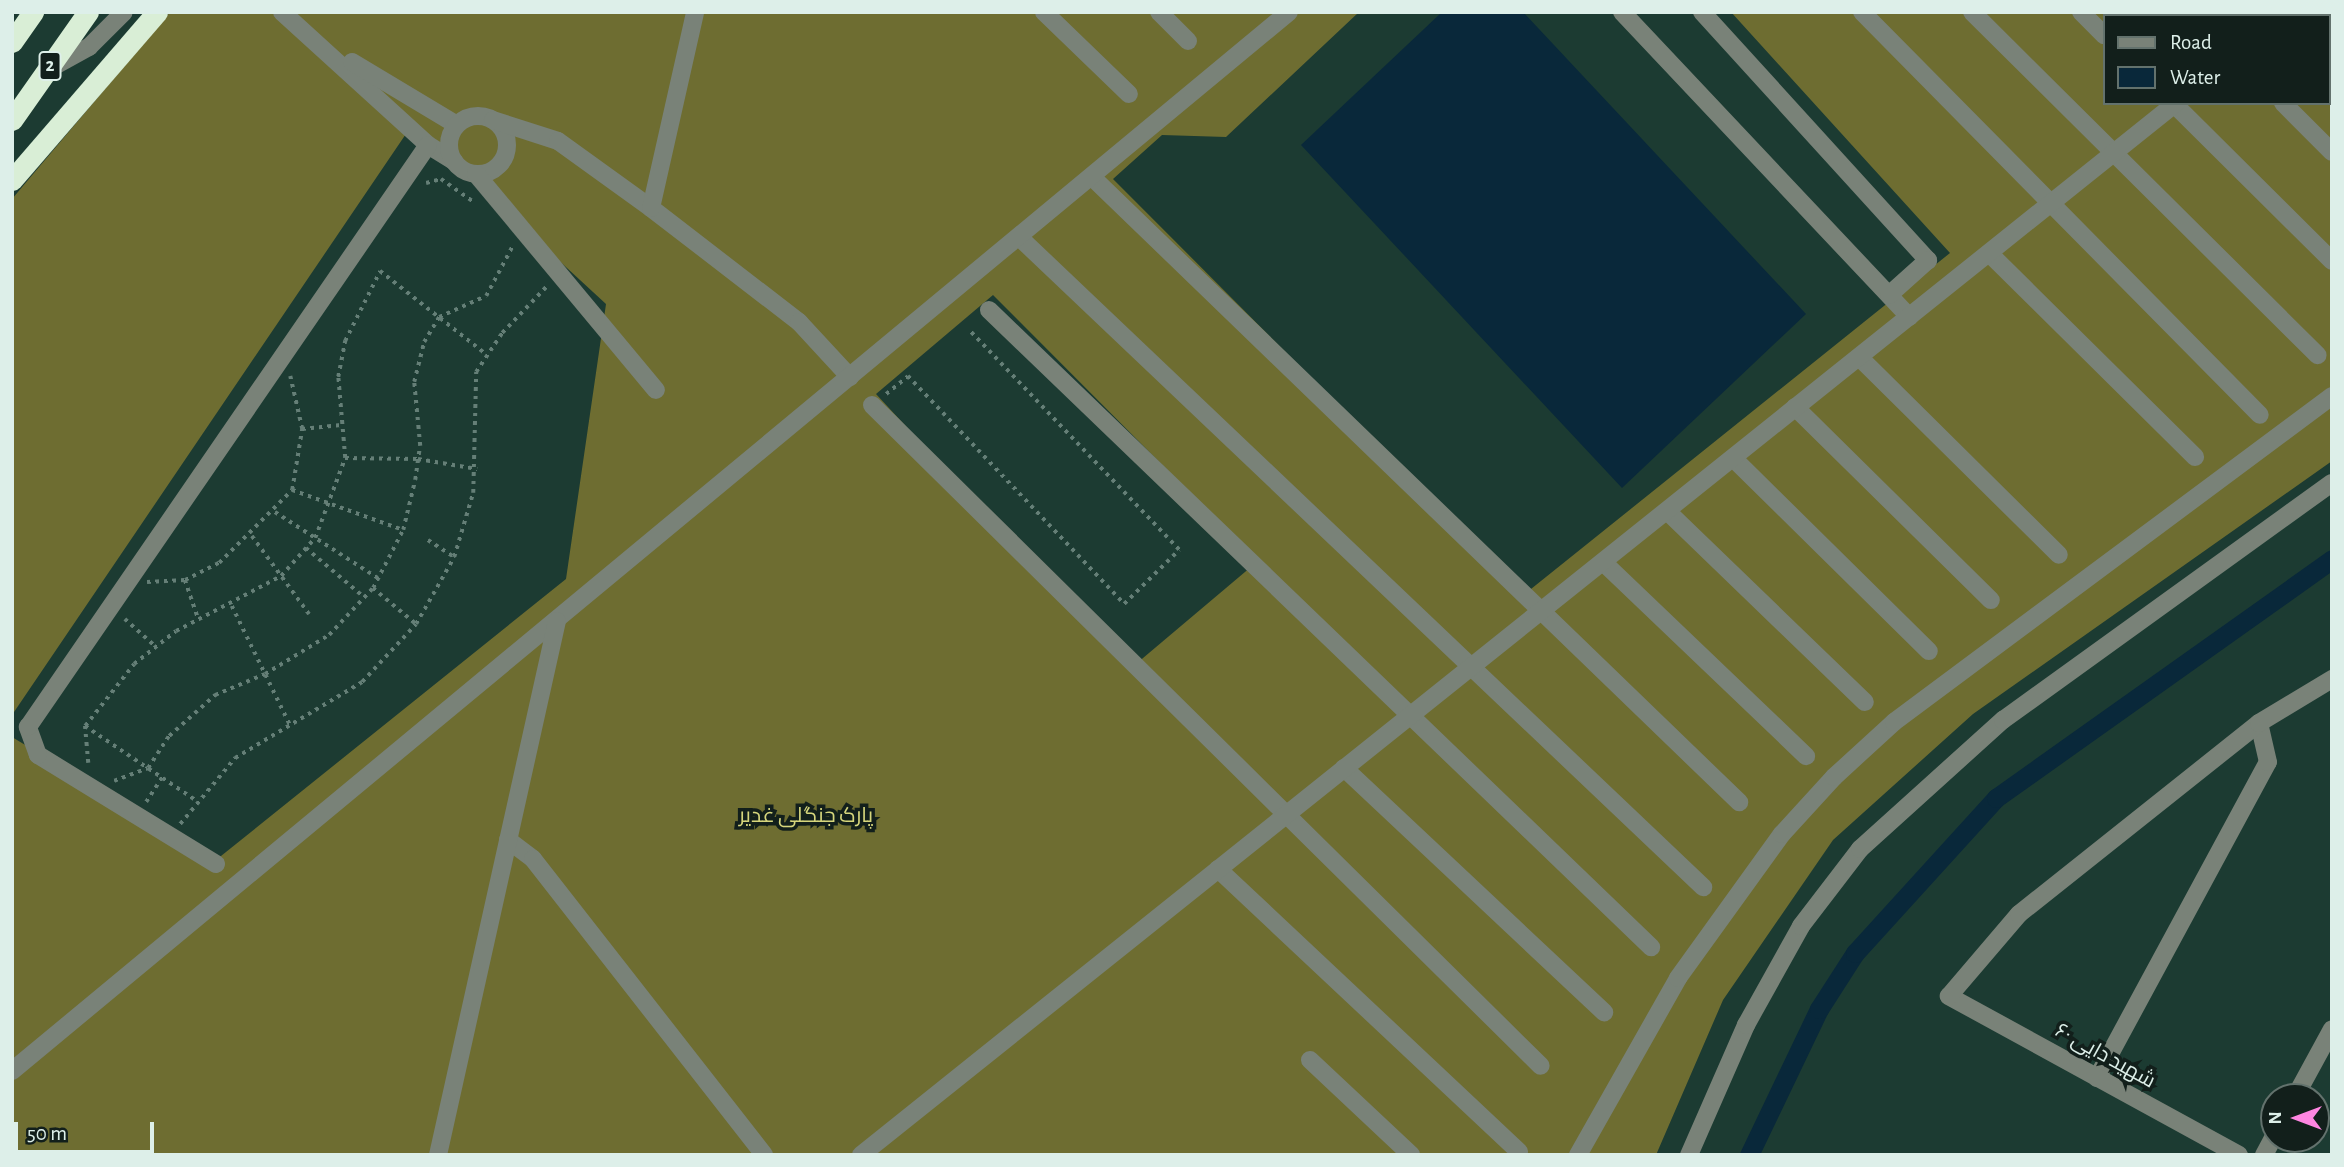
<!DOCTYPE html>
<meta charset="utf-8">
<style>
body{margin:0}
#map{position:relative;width:2344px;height:1167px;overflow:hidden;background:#1c3b32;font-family:"Alegreya Sans",Cairo,sans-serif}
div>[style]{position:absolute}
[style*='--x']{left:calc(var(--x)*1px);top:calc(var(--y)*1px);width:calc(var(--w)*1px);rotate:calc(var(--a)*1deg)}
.forest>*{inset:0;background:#6e6d31}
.water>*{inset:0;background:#09283a}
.canal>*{height:19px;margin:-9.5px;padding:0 9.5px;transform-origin:9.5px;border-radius:9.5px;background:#09283a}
.path>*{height:3.5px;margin-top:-1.75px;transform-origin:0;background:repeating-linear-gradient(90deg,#657f77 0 3.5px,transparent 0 8.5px)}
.minor>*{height:18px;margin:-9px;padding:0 9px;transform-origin:9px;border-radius:9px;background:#798278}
.minor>.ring{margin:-9px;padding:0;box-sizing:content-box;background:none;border:18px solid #798278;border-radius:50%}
.highway>*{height:21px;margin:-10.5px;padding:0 10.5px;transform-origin:10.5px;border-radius:10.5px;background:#d9eed6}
span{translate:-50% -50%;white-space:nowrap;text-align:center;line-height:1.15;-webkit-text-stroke:7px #121f1b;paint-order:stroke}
.shield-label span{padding:2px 5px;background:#121f1b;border:2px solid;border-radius:5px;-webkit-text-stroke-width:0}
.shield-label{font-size:19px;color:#ddefe9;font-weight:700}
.park-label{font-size:21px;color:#d6d67c}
.street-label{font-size:21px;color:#ddefe9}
.frame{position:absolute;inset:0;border:14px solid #ddefe9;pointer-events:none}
.legend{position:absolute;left:2103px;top:14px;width:228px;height:91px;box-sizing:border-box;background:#121f1b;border:2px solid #63726d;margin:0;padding:9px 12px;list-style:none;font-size:21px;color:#ddefe9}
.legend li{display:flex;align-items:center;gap:14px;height:35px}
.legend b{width:35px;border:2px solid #63726d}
.north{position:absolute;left:2260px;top:1083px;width:70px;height:70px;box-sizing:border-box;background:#121f1b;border:2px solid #63726d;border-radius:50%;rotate:270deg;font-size:19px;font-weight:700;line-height:28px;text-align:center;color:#ddefe9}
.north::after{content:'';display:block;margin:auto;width:24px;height:32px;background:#fe86e1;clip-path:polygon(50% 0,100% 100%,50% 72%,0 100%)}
.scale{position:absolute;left:14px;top:1122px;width:140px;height:32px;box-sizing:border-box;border:4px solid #ddefe9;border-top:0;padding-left:9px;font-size:21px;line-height:24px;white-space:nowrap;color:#ddefe9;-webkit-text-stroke:5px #121f1b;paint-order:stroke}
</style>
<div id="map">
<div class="forest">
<i style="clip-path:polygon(evenodd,170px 12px,1359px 12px,1226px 137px,1162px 135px,1113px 179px,1526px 593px,1950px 253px,1731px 12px,2332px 12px,2332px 461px,1973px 714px,1833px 840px,1723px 1000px,1656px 1155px,12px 1155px,12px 737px,216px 860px,566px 579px,606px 304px,412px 125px,12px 715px,12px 199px,170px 12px,2104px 16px,2328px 16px,2328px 103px,2104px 103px,2104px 16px,170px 12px,993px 295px,1258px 561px,1130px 669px,876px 394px,993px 295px)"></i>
</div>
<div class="water">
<i style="clip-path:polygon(1442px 12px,1523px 12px,1806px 314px,1622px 488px,1301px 145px)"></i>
</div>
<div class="canal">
<i style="--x:1749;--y:1155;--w:162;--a:-64.4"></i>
<i style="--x:1819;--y:1009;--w:67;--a:-57.3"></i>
<i style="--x:1855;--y:953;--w:210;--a:-47.7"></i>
<i style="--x:1996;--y:798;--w:412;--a:-35.4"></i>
</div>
<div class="path">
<i style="--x:426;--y:183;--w:16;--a:-15"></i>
<i style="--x:441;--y:179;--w:39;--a:35"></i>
<i style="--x:886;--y:394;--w:28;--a:-39"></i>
<i style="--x:908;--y:376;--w:314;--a:46.5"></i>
<i style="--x:1124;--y:604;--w:77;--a:-44.5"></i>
<i style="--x:1179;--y:550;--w:303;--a:-133.7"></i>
<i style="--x:302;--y:429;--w:39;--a:-6"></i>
<i style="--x:345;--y:458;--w:73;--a:0.8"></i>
<i style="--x:418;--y:459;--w:60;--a:9.6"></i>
<i style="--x:292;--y:490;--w:118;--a:19.8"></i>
<i style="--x:275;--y:512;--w:122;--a:32.7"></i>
<i style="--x:252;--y:536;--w:97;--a:53.8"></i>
<i style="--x:428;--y:540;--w:31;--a:33"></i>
<i style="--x:306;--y:548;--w:76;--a:40.2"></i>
<i style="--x:185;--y:580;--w:40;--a:71.1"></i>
<i style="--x:147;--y:582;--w:38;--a:-3"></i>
<i style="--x:185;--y:580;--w:38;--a:-27"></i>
<i style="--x:219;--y:563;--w:103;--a:-45"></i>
<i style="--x:292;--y:490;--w:62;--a:-80.7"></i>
<i style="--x:302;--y:429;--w:54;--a:-102.8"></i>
<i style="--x:373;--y:588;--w:56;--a:39.9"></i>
<i style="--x:232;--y:606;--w:132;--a:64"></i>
<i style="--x:125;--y:619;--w:39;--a:42"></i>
<i style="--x:85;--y:726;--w:135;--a:33.8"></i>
<i style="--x:88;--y:763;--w:37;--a:-95"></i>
<i style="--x:85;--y:726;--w:79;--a:-51.7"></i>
<i style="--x:134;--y:664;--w:53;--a:-38.2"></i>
<i style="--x:176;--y:631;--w:119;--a:-27.6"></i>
<i style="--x:281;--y:576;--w:51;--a:-48.2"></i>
<i style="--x:315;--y:538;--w:85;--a:-69.4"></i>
<i style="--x:345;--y:458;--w:81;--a:-94.9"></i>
<i style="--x:338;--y:377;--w:37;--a:-79"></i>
<i style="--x:345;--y:341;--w:78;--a:-63.4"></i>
<i style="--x:380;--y:271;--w:135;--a:38.1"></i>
<i style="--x:114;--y:781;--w:36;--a:-21"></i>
<i style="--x:148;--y:768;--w:38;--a:-57"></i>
<i style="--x:169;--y:736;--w:62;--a:-41.7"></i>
<i style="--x:215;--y:695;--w:54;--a:-22.8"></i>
<i style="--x:265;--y:674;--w:75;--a:-31.4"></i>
<i style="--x:329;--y:635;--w:64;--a:-46.9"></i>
<i style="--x:373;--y:588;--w:65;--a:-62.7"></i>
<i style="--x:403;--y:530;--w:51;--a:-76.5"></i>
<i style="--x:415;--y:480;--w:34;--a:-82"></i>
<i style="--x:420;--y:446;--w:64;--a:-95.4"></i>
<i style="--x:414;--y:382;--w:41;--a:-76"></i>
<i style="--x:424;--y:342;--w:29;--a:-59"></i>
<i style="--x:439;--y:317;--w:51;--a:-24.1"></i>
<i style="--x:486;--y:296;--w:55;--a:-62"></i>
<i style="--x:146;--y:802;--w:30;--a:-57"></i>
<i style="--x:180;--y:824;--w:86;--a:-50.2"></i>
<i style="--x:235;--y:758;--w:148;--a:-30.9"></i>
<i style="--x:362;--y:682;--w:79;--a:-47"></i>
<i style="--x:416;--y:624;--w:77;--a:-60.4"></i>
<i style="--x:454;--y:557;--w:67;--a:-73.5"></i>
<i style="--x:473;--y:493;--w:121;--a:-88.6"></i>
<i style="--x:476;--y:372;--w:47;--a:-56.3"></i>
<i style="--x:502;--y:333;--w:65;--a:-46.2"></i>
</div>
<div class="minor">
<i style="--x:282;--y:12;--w:197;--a:42.3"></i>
<i style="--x:428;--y:145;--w:31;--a:32"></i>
<i style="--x:1044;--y:12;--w:118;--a:44"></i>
<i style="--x:1159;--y:12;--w:41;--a:45"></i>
<i style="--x:1622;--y:12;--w:419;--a:46.7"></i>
<i style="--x:1702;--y:12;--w:336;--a:47.7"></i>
<i style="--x:1928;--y:260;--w:52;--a:138.1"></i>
<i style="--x:1862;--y:12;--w:566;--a:45.36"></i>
<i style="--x:1972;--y:12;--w:487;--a:44.8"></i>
<i style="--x:2081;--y:12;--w:33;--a:45"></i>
<i style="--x:2192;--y:12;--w:6;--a:45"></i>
<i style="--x:2307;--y:12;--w:6;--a:45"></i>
<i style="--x:2286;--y:16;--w:6;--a:-45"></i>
<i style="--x:2328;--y:35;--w:5;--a:37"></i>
<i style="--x:352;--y:62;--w:122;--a:31"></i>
<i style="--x:47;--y:70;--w:48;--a:-28.7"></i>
<i style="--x:89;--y:47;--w:49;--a:-45"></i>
<i style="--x:2173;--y:103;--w:224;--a:44.8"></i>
<i style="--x:2283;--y:103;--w:69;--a:45"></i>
<i class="ring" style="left:449px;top:116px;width:40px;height:40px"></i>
<i style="--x:493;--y:120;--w:68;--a:17.9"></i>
<i style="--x:558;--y:141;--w:115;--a:35.8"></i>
<i style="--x:651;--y:208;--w:187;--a:37.6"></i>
<i style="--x:799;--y:322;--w:75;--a:47.2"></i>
<i style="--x:476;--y:174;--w:281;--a:50.2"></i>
<i style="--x:1092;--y:177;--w:900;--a:44.01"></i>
<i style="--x:651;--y:208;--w:201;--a:-77.3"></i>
<i style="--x:1019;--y:237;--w:944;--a:43.54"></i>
<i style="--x:1989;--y:253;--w:290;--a:44.7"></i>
<i style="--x:989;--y:310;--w:919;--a:43.9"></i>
<i style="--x:1859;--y:357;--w:281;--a:44.7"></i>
<i style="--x:872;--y:405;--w:940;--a:44.66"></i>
<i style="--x:1795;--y:407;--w:275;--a:44.6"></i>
<i style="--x:1733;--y:458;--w:275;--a:44.6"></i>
<i style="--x:1667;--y:511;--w:275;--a:44"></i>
<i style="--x:1603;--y:562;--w:281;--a:43.7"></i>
<i style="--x:1344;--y:768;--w:357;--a:43.2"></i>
<i style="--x:508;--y:840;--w:31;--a:37"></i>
<i style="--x:533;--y:859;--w:375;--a:52"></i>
<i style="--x:216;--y:864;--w:209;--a:-148.5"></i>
<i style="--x:38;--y:755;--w:30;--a:-110"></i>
<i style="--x:28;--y:727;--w:706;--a:-55.5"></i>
<i style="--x:1218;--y:869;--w:413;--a:43.2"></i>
<i style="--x:1310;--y:1060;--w:139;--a:43.2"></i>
<i style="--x:12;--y:1071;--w:1659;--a:-39.67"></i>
<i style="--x:2097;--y:1078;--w:359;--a:-61.6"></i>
<i style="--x:2268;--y:762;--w:40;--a:-103"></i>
<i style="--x:2295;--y:1097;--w:77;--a:-61.4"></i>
<i style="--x:438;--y:1155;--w:547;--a:-77.44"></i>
<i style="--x:861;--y:1155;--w:1684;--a:-38.66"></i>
<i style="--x:1578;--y:1155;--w:203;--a:-60.5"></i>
<i style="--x:1678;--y:978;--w:178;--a:-54.2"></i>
<i style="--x:1782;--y:834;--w:77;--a:-47.6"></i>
<i style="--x:1834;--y:777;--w:81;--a:-42.5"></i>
<i style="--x:1894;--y:722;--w:546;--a:-36.66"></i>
<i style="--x:1689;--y:1155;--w:142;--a:-66.3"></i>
<i style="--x:1746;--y:1025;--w:113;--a:-60.9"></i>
<i style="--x:1801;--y:926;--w:97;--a:-52.5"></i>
<i style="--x:1860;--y:849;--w:193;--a:-42.1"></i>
<i style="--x:2003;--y:720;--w:405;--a:-35.8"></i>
<i style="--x:2239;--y:1155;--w:331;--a:-151.3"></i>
<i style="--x:1949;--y:996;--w:108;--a:-49.5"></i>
<i style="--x:2019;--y:914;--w:307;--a:-38.5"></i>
<i style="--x:2259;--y:723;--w:85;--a:-31.1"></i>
<i style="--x:2264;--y:1155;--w:21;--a:-62"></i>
</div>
<div class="highway">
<i style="--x:12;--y:42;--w:37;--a:-55"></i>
<i style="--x:12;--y:120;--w:132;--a:-54.9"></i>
<i style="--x:12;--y:180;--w:222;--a:-49.2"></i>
</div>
<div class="shield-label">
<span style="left:50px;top:66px">2</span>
</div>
<div class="park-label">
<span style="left:806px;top:816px">پارک جنگلی غدیر</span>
</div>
<div class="street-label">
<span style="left:2105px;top:1056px;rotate:29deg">شهید دایی ۶۰</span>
</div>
<div class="frame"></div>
<ul class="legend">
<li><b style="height:9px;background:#798278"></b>Road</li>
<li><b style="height:19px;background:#09283a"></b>Water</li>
</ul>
<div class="north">N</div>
<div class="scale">50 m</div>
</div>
